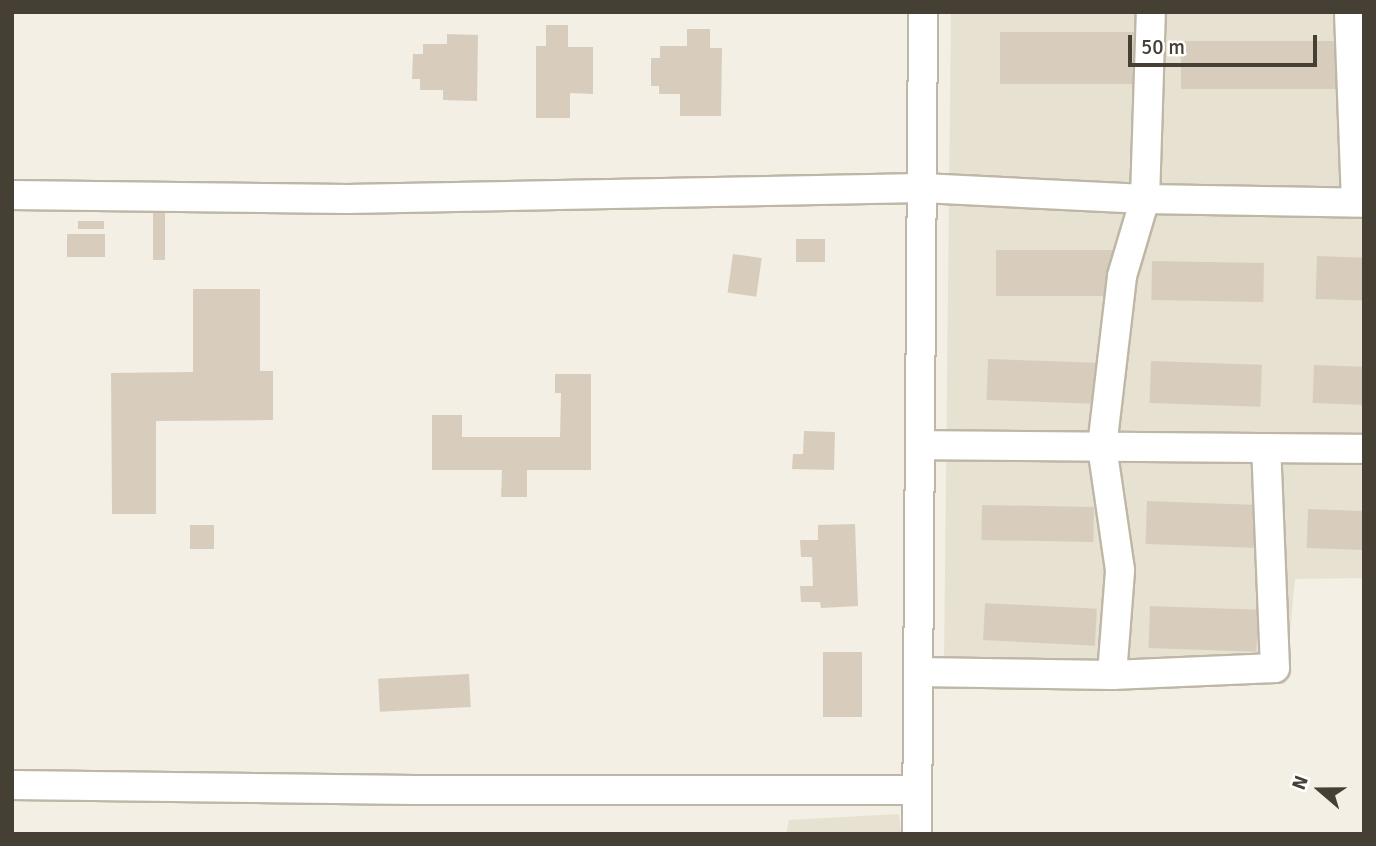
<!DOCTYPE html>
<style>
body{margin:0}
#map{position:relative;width:1376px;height:846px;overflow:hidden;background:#f3efe4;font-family:Signika,sans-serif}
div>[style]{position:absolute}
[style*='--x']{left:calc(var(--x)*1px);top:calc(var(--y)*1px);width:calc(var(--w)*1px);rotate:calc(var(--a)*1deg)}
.residential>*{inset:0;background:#e7e1d2}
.building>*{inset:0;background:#d8cdbc;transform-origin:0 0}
.roads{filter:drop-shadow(2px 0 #bfb7a6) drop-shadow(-2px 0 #bfb7a6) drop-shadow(0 2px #bfb7a6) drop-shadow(0 -2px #bfb7a6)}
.street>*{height:28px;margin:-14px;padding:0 14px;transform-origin:14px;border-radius:14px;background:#fff}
span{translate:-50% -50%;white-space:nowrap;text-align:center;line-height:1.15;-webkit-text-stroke:5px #fff;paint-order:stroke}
.frame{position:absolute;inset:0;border:14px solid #453f34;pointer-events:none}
.north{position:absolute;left:1285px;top:755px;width:70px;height:70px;-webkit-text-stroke:5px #fff;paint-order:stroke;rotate:290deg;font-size:19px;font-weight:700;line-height:28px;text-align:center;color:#453f34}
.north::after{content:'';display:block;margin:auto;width:24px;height:32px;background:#453f34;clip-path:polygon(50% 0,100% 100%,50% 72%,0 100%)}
.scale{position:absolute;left:1128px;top:35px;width:189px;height:32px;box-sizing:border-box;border:4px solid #453f34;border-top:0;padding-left:9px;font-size:21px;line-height:24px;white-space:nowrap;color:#453f34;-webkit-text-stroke:5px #fff;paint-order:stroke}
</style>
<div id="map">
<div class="residential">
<i style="clip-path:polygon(951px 12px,1364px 12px,1364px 578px,1295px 579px,1285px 684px,944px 663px)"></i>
<i style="clip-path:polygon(899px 814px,901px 834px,786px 834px,789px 820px)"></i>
</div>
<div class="building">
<i style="clip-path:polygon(546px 25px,568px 25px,568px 47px,593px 47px,593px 94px,570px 93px,570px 118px,536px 118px,536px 46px,546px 46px)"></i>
<i style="clip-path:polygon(687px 29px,710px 29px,710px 48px,722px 48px,721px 116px,680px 116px,680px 94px,659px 94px,659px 86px,651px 86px,651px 58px,660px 58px,660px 46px,687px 46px)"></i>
<i style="left:1000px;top:32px;width:147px;height:52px"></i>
<i style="clip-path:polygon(447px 34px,478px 35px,477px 101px,443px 100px,443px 90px,420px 90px,420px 79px,412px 79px,413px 54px,423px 54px,423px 44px,447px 44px)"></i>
<i style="left:1181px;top:41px;width:155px;height:48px"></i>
<i style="left:153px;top:210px;width:12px;height:50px"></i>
<i style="left:78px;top:221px;width:26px;height:8px"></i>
<i style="left:105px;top:234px;width:23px;height:38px;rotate:90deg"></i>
<i style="left:825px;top:239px;width:23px;height:29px;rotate:90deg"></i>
<i style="left:996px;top:250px;width:117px;height:46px"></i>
<i style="left:733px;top:254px;width:29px;height:39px;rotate:8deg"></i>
<i style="left:1317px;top:256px;width:47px;height:43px;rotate:2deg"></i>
<i style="left:1152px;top:261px;width:112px;height:39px;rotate:1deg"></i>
<i style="clip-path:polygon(193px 289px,260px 289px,260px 371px,273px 371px,273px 420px,156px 421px,156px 514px,112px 514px,111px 373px,193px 372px)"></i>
<i style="left:988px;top:359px;width:115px;height:41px;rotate:2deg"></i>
<i style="left:1151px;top:361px;width:111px;height:42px;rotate:2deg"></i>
<i style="left:1314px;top:365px;width:50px;height:38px;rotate:2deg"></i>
<i style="clip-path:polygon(555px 374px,591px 374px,591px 470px,527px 470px,527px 497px,501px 497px,502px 470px,432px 470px,432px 415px,462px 415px,462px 437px,560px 437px,561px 393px,555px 393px)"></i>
<i style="clip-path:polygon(804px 431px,835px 432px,834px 470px,792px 469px,793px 454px,803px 454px)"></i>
<i style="left:1147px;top:501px;width:113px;height:43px;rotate:2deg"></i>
<i style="left:982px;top:505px;width:112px;height:35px;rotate:1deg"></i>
<i style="left:1308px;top:509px;width:56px;height:39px;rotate:2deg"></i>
<i style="clip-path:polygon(855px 524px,858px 606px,821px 608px,820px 602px,801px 602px,800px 586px,813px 586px,812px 557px,801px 557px,800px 540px,818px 540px,818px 525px)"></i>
<i style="left:190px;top:525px;width:24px;height:24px"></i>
<i style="left:985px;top:603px;width:112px;height:37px;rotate:3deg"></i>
<i style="left:1150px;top:606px;width:108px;height:42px;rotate:2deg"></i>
<i style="left:823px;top:652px;width:39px;height:65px"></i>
<i style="left:469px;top:674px;width:33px;height:91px;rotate:87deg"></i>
</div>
<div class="roads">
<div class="street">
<i style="--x:1349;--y:12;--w:190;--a:87.9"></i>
<i style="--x:12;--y:195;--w:335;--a:0.7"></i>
<i style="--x:347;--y:199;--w:575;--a:-1.1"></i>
<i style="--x:922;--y:188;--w:223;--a:2.8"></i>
<i style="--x:1145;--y:199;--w:219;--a:1"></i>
<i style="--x:920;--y:445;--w:444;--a:0.5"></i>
<i style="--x:918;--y:672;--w:194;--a:0.9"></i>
<i style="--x:1112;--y:675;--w:163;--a:-2.5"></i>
<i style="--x:1275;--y:668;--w:220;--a:-92.3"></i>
<i style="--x:1112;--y:675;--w:105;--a:-85.6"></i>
<i style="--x:1120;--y:570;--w:124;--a:-98.3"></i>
<i style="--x:1102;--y:447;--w:172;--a:-83.3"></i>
<i style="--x:1122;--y:276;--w:80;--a:-73.4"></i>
<i style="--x:1145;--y:199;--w:187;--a:-88.2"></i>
<i style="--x:12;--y:785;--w:403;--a:0.7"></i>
<i style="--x:415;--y:790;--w:502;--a:0"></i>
<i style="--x:917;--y:834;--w:822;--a:-89.58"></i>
</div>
</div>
<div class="frame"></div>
<div class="north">N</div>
<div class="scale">50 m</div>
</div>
